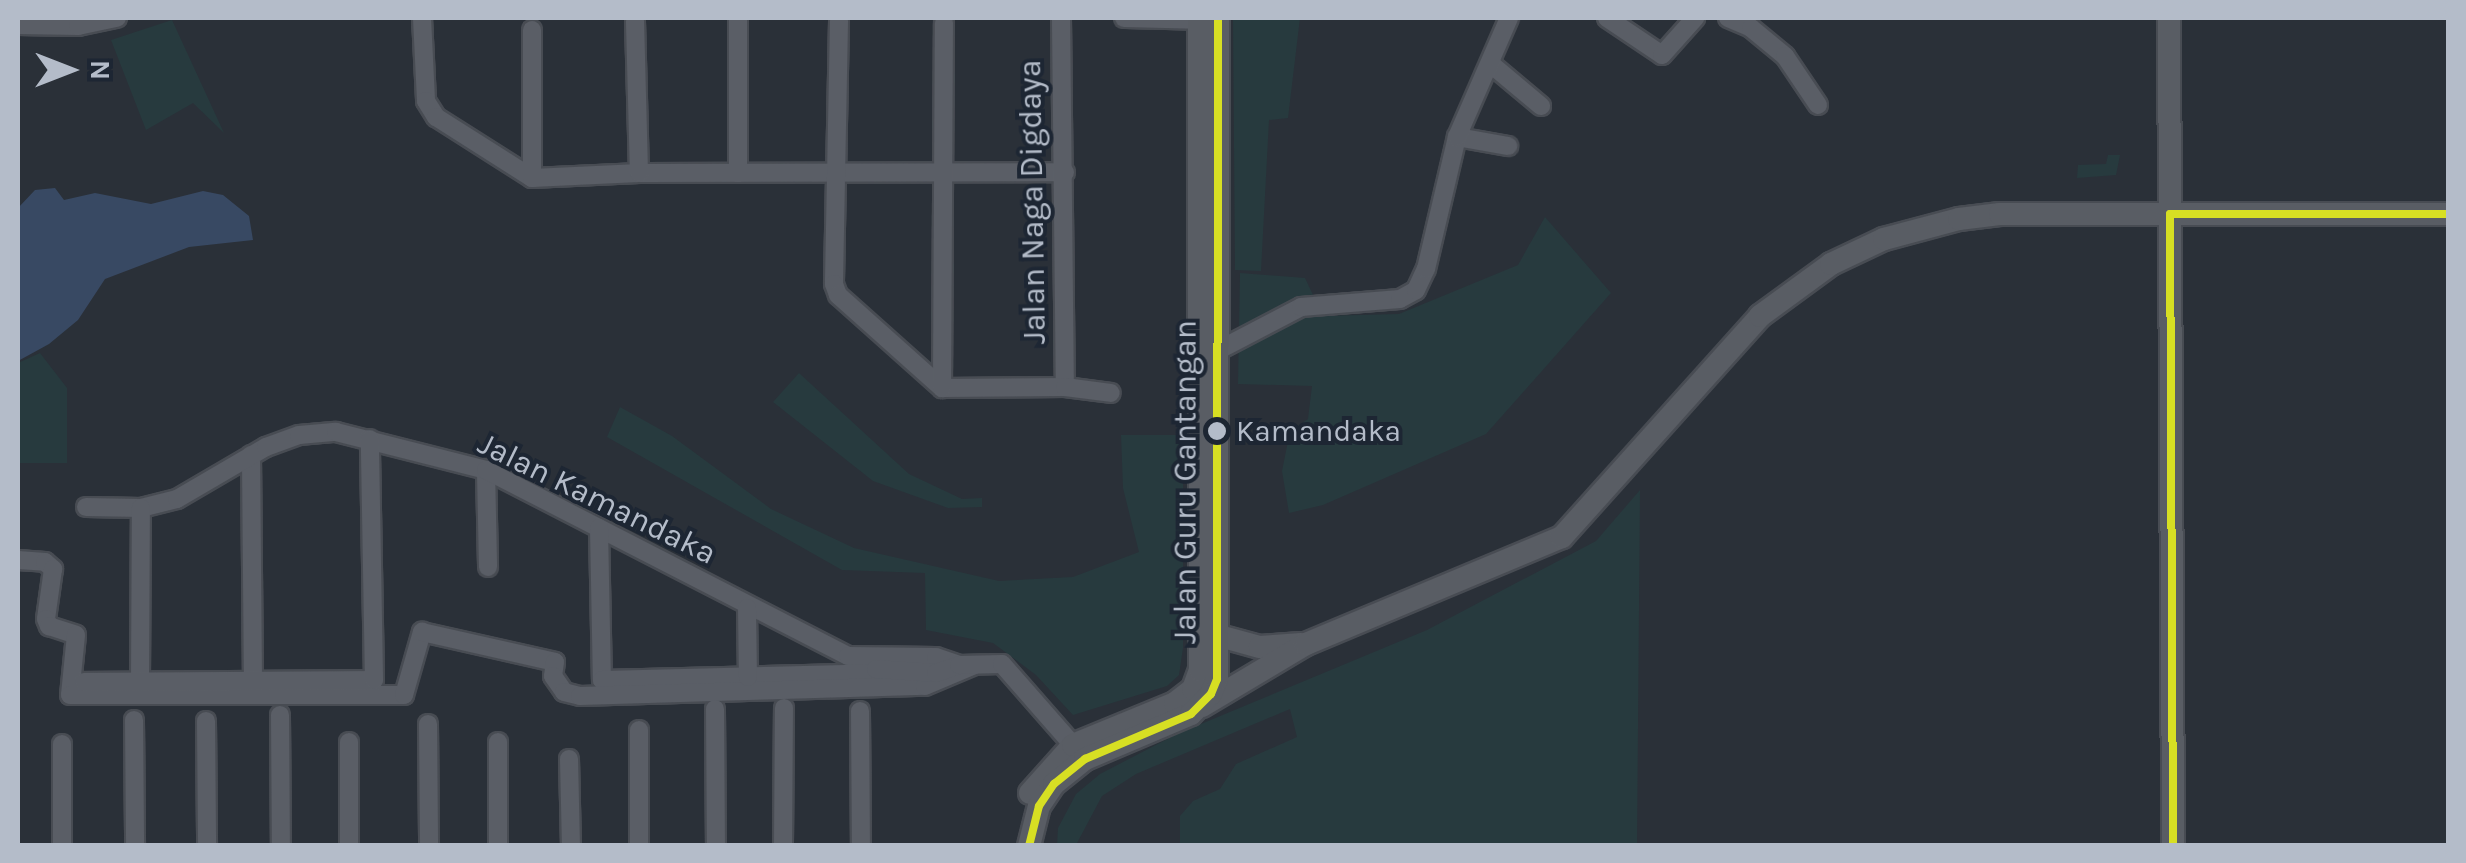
<!DOCTYPE html>
<style>
body{margin:0}
#map{position:relative;width:2466px;height:863px;overflow:hidden;background:#2a3038;font-family:Karla,sans-serif}
div>[style]{position:absolute}
[style*='--x']{left:calc(var(--x)*1px);top:calc(var(--y)*1px);width:calc(var(--w)*1px);rotate:calc(var(--a)*1deg)}
.green>*{inset:0;background:#273a3e}
.water>*{inset:0;background:#384963}
.roads{filter:drop-shadow(2px 0 #484c53) drop-shadow(-2px 0 #484c53) drop-shadow(0 2px #484c53) drop-shadow(0 -2px #484c53)}
.street>*{height:18px;margin:-9px;padding:0 9px;transform-origin:9px;border-radius:9px;background:#5a5e66}
.secondary>*{height:22px;margin:-11px;padding:0 11px;transform-origin:11px;border-radius:11px;background:#595d64}
.bus-1>*{height:8px;margin:-4px;padding:0 4px;transform-origin:4px;border-radius:4px;background:#d7df23}
.dots>*{width:28px;height:28px;translate:-50% -50%;box-sizing:border-box;border:5px solid #1d2633;border-radius:50%}
span{translate:-50% -50%;white-space:nowrap;text-align:center;line-height:1.15;-webkit-text-stroke:8px #1d2633;paint-order:stroke}
.bus-label{font-size:30px;color:#b4bcc9}
.left{translate:0 -50%;text-align:left}
.street-label{font-size:32px;color:#b4bcc9}
.frame{position:absolute;inset:0;border:20px solid #b4bcc9;pointer-events:none}
.north{position:absolute;left:20px;top:20px;width:100px;height:100px;-webkit-text-stroke:8px #1d2633;paint-order:stroke;rotate:90deg;font-size:28px;font-weight:700;line-height:40px;text-align:center;color:#b4bcc9}
.north::after{content:'';display:block;margin:auto;width:35px;height:45px;background:#b4bcc9;clip-path:polygon(50% 0,100% 100%,50% 72%,0 100%)}
</style>
<div id="map">
<div class="green">
<i style="clip-path:polygon(1233px 18px,1300px 18px,1288px 118px,1269px 120px,1261px 271px,1235px 270px)"></i>
<i style="clip-path:polygon(172px 20px,224px 133px,193px 103px,146px 130px,111px 40px)"></i>
<i style="clip-path:polygon(2108px 155px,2120px 155px,2116px 175px,2077px 178px,2078px 165px,2106px 164px)"></i>
<i style="clip-path:polygon(1545px 217px,1611px 293px,1486px 434px,1323px 505px,1289px 513px,1282px 471px,1290px 431px,1308px 419px,1312px 386px,1238px 384px,1240px 273px,1305px 278px,1323px 316px,1399px 314px,1518px 265px)"></i>
<i style="clip-path:polygon(40px 353px,67px 388px,67px 463px,18px 463px,18px 363px)"></i>
<i style="clip-path:polygon(799px 373px,909px 474px,962px 499px,982px 498px,982px 507px,948px 508px,873px 481px,773px 402px)"></i>
<i style="clip-path:polygon(620px 407px,672px 436px,771px 509px,854px 548px,999px 581px,1073px 577px,1139px 552px,1123px 488px,1121px 435px,1183px 435px,1183px 648px,1179px 675px,1167px 686px,1073px 715px,1036px 675px,993px 643px,926px 630px,925px 573px,842px 570px,607px 437px)"></i>
<i style="clip-path:polygon(1640px 490px,1637px 845px,1180px 845px,1180px 816px,1193px 801px,1220px 789px,1236px 764px,1297px 737px,1290px 709px,1136px 774px,1102px 796px,1076px 845px,1057px 845px,1058px 828px,1076px 794px,1100px 774px,1177px 734px,1427px 630px,1596px 541px)"></i>
</div>
<div class="water">
<i style="clip-path:polygon(55px 188px,64px 200px,95px 193px,151px 204px,203px 191px,223px 195px,249px 216px,253px 240px,189px 247px,105px 279px,78px 320px,49px 344px,18px 361px,18px 208px,35px 190px)"></i>
</div>
<div class="roads">
<div class="street">
<i style="--x:422;--y:18;--w:83;--a:87.2"></i>
<i style="--x:426;--y:101;--w:19;--a:58"></i>
<i style="--x:436;--y:117;--w:114;--a:32.4"></i>
<i style="--x:532;--y:178;--w:107;--a:-2.7"></i>
<i style="--x:639;--y:173;--w:426;--a:-0.1"></i>
<i style="--x:738;--y:18;--w:155;--a:90"></i>
<i style="--x:1061;--y:18;--w:369;--a:89.4"></i>
<i style="--x:1124;--y:18;--w:84;--a:1.4"></i>
<i style="--x:1607;--y:18;--w:66;--a:33.9"></i>
<i style="--x:1662;--y:55;--w:50;--a:-48.3"></i>
<i style="--x:1728;--y:18;--w:25;--a:23"></i>
<i style="--x:1751;--y:28;--w:44;--a:39.5"></i>
<i style="--x:1785;--y:56;--w:59;--a:56"></i>
<i style="--x:635;--y:21;--w:152;--a:88.5"></i>
<i style="--x:839;--y:21;--w:263;--a:91.1"></i>
<i style="--x:834;--y:284;--w:12;--a:70"></i>
<i style="--x:838;--y:295;--w:140;--a:41.8"></i>
<i style="--x:942;--y:388;--w:123;--a:-0.5"></i>
<i style="--x:1065;--y:387;--w:46;--a:7.4"></i>
<i style="--x:18;--y:25;--w:60;--a:1"></i>
<i style="--x:78;--y:26;--w:40;--a:-12"></i>
<i style="--x:532;--y:30;--w:148;--a:90"></i>
<i style="--x:1492;--y:65;--w:64;--a:39.9"></i>
<i style="--x:1457;--y:137;--w:52;--a:10"></i>
<i style="--x:1217;--y:351;--w:95;--a:-27.6"></i>
<i style="--x:1301;--y:307;--w:99;--a:-4.6"></i>
<i style="--x:1400;--y:299;--w:18;--a:-29"></i>
<i style="--x:1416;--y:290;--w:23;--a:-65"></i>
<i style="--x:1426;--y:269;--w:136;--a:-76.8"></i>
<i style="--x:1457;--y:137;--w:130;--a:-66.4"></i>
<i style="--x:942;--y:388;--w:365;--a:-89.7"></i>
<i style="--x:251;--y:455;--w:224;--a:89.5"></i>
<i style="--x:486;--y:470;--w:97;--a:88.8"></i>
<i style="--x:86;--y:507;--w:55;--a:1"></i>
<i style="--x:141;--y:508;--w:37;--a:-14"></i>
<i style="--x:177;--y:499;--w:103;--a:-30.3"></i>
<i style="--x:266;--y:447;--w:35;--a:-20"></i>
<i style="--x:299;--y:435;--w:37;--a:-5"></i>
<i style="--x:336;--y:432;--w:155;--a:14.2"></i>
<i style="--x:486;--y:470;--w:407;--a:27.2"></i>
<i style="--x:848;--y:656;--w:88;--a:0.7"></i>
<i style="--x:936;--y:657;--w:24;--a:19"></i>
<i style="--x:599;--y:528;--w:152;--a:88.9"></i>
<i style="--x:602;--y:680;--w:283;--a:-1.4"></i>
<i style="--x:18;--y:560;--w:27;--a:4"></i>
<i style="--x:45;--y:562;--w:11;--a:41"></i>
<i style="--x:53;--y:569;--w:50;--a:98"></i>
<i style="--x:46;--y:619;--w:8;--a:67"></i>
<i style="--x:49;--y:626;--w:28;--a:18"></i>
<i style="--x:76;--y:635;--w:60;--a:95.7"></i>
<i style="--x:70;--y:695;--w:334;--a:0"></i>
<i style="--x:404;--y:695;--w:66;--a:-74.1"></i>
<i style="--x:422;--y:632;--w:136;--a:12.7"></i>
<i style="--x:555;--y:662;--w:14;--a:98"></i>
<i style="--x:553;--y:676;--w:19;--a:55"></i>
<i style="--x:564;--y:692;--w:16;--a:14"></i>
<i style="--x:580;--y:696;--w:345;--a:-1.7"></i>
<i style="--x:925;--y:686;--w:54;--a:-22.8"></i>
<i style="--x:747;--y:608;--w:69;--a:89.2"></i>
<i style="--x:876;--y:669;--w:60;--a:3.8"></i>
<i style="--x:936;--y:673;--w:24;--a:-19"></i>
<i style="--x:959;--y:665;--w:43;--a:-1.3"></i>
<i style="--x:1002;--y:664;--w:108;--a:48.8"></i>
<i style="--x:140;--y:681;--w:173;--a:-89.7"></i>
<i style="--x:84;--y:682;--w:290;--a:-0.4"></i>
<i style="--x:374;--y:680;--w:241;--a:-91"></i>
<i style="--x:715;--y:709;--w:137;--a:89.6"></i>
<i style="--x:860;--y:711;--w:135;--a:89.6"></i>
<i style="--x:280;--y:715;--w:131;--a:89.6"></i>
<i style="--x:134;--y:720;--w:126;--a:89.5"></i>
<i style="--x:206;--y:721;--w:125;--a:89.5"></i>
<i style="--x:428;--y:724;--w:122;--a:89.5"></i>
<i style="--x:639;--y:730;--w:116;--a:90"></i>
<i style="--x:349;--y:742;--w:104;--a:90"></i>
<i style="--x:498;--y:742;--w:104;--a:90"></i>
<i style="--x:569;--y:759;--w:87;--a:88.7"></i>
<i style="--x:62;--y:846;--w:102;--a:-90"></i>
<i style="--x:783;--y:846;--w:138;--a:-89.6"></i>
</div>
<div class="secondary">
<i style="--x:2169;--y:18;--w:828;--a:89.72"></i>
<i style="--x:1205;--y:632;--w:57;--a:15.3"></i>
<i style="--x:1260;--y:647;--w:41;--a:-4.2"></i>
<i style="--x:1202;--y:706;--w:121;--a:-30.8"></i>
<i style="--x:1306;--y:644;--w:277;--a:-22.7"></i>
<i style="--x:1562;--y:537;--w:297;--a:-48.1"></i>
<i style="--x:1760;--y:316;--w:88;--a:-36.2"></i>
<i style="--x:1831;--y:264;--w:59;--a:-25.3"></i>
<i style="--x:1884;--y:239;--w:78;--a:-14.9"></i>
<i style="--x:1959;--y:219;--w:41;--a:-7"></i>
<i style="--x:2000;--y:214;--w:448;--a:0"></i>
<i style="--x:1030;--y:793;--w:64;--a:-48.1"></i>
<i style="--x:1073;--y:745;--w:110;--a:-22.4"></i>
<i style="--x:1175;--y:703;--w:23;--a:-38"></i>
<i style="--x:1193;--y:689;--w:20;--a:-70"></i>
<i style="--x:1200;--y:670;--w:652;--a:-90.09"></i>
<i style="--x:1029;--y:846;--w:41;--a:-76"></i>
<i style="--x:1039;--y:806;--w:27;--a:-56"></i>
<i style="--x:1054;--y:784;--w:40;--a:-39"></i>
<i style="--x:1085;--y:759;--w:115;--a:-23"></i>
<i style="--x:1191;--y:714;--w:28;--a:-45"></i>
<i style="--x:1211;--y:694;--w:16;--a:-68"></i>
<i style="--x:1217;--y:679;--w:661;--a:-89.91"></i>
</div>
</div>
<div class="bus-1">
<i style="--x:1029;--y:846;--w:41;--a:-76"></i>
<i style="--x:1039;--y:806;--w:27;--a:-56"></i>
<i style="--x:1054;--y:784;--w:40;--a:-39"></i>
<i style="--x:1085;--y:759;--w:115;--a:-23"></i>
<i style="--x:1191;--y:714;--w:28;--a:-45"></i>
<i style="--x:1211;--y:694;--w:16;--a:-68"></i>
<i style="--x:1217;--y:679;--w:661;--a:-89.91"></i>
<i style="--x:2173;--y:846;--w:632;--a:-90.27"></i>
<i style="--x:2170;--y:214;--w:278;--a:0"></i>
</div>
<div class="dots">
<i style="left:1217px;top:431px;background:#b4bcc9"></i>
</div>
<div class="bus-label">
<span class="left" style="left:1236px;top:431px">Kamandaka</span>
</div>
<div class="street-label">
<span style="left:1033px;top:202px;rotate:-91deg">Jalan Naga Digdaya</span>
<span style="left:1186px;top:482px;rotate:-90deg">Jalan Guru Gantangan</span>
<span style="left:597px;top:499px;rotate:26deg">Jalan Kamandaka</span>
</div>
<div class="frame"></div>
<div class="north">N</div>
</div>
